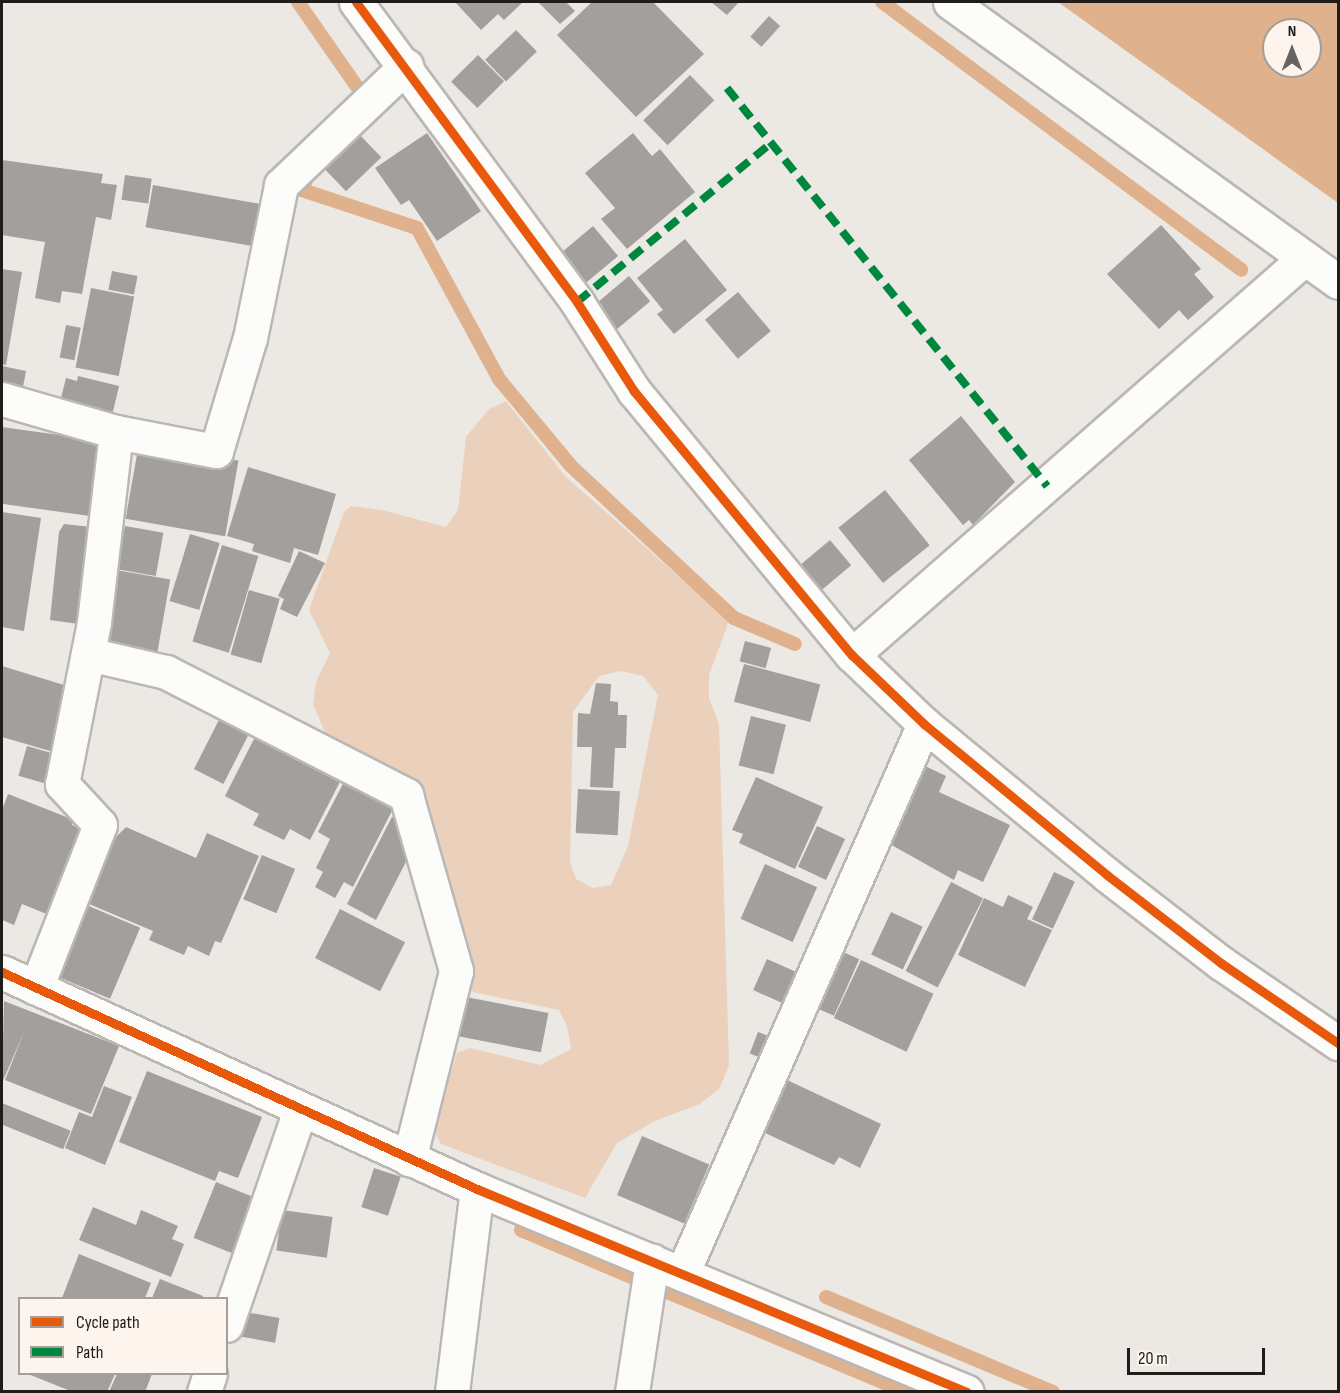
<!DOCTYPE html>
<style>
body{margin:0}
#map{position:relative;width:1340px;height:1393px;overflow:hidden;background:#ece8e4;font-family:"Sofia Sans Condensed",sans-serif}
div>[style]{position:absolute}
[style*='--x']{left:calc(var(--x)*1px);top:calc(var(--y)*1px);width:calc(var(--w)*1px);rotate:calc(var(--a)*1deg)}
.green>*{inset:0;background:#ebd1bc}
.water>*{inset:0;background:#dfb18c}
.stream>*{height:14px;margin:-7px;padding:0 7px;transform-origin:7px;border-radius:7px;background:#dfb18c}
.building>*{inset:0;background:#a29f9c;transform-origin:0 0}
.roads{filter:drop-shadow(2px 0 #bab7b4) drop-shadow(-2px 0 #bab7b4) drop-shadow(0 2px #bab7b4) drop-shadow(0 -2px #bab7b4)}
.minor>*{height:33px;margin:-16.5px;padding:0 16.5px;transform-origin:16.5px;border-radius:16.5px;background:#fcfcfb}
.quiet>*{height:8px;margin-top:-4px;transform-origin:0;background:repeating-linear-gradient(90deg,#00873e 0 15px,transparent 0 23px)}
.cycleway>*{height:9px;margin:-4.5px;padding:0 4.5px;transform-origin:4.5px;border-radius:4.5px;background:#e8590c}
span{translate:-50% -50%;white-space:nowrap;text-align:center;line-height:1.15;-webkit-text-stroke:6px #fdf4ed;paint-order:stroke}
.frame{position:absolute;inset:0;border:3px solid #1f1c19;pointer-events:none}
.legend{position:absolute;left:18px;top:1297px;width:210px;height:78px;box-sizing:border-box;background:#fdf4ed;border:2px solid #a49e98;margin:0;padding:8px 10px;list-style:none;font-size:18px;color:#1f1c19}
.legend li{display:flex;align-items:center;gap:12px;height:30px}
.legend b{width:30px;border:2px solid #a49e98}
.north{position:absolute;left:1262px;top:18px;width:60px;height:60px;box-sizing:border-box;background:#fdf4ed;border:2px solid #a49e98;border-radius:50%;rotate:0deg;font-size:16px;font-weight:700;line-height:24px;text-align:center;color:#1f1c19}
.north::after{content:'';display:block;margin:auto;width:21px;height:27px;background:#676360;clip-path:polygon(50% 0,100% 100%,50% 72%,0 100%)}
.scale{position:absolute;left:1127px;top:1348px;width:138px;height:27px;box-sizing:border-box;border:3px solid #1f1c19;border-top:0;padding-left:8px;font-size:18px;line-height:21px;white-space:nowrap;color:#1f1c19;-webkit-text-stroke:4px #fdf4ed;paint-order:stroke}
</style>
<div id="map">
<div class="green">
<i style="clip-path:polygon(evenodd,506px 401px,565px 476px,729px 621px,709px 675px,709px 698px,719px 724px,729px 1065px,720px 1088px,700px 1104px,655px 1121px,617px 1143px,585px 1198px,441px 1144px,434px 1130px,457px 1053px,470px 1048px,540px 1065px,571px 1049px,567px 1026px,559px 1010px,473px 992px,469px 986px,468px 943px,427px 808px,416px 789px,328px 739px,313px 704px,316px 682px,330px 653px,309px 610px,344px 512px,351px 506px,382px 510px,446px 527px,458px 510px,466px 437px,489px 409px,506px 401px,621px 671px,643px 676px,658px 695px,628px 846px,611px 885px,593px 888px,576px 879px,570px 862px,573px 712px,599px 676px,621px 671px)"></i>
</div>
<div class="water">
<i style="clip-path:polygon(evenodd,1058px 2px,1338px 2px,1338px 203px,1058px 2px,1274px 30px,1310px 30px,1310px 66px,1274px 66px,1274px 30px)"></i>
</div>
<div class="stream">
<i style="--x:298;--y:2;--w:103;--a:55.2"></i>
<i style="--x:882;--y:2;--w:448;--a:36.7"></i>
<i style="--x:309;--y:172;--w:19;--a:111"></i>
<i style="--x:302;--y:190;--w:121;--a:18.3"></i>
<i style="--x:417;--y:228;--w:172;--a:61.5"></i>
<i style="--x:499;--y:379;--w:113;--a:50.4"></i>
<i style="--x:571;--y:466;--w:223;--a:43"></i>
<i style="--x:734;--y:618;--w:66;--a:23.1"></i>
<i style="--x:521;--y:1230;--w:127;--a:23.1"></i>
<i style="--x:660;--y:1289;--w:267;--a:22.7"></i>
<i style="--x:826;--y:1297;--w:246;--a:22.7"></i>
</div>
<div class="building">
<i style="clip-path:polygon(455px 2px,523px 2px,504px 20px,498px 14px,481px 30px)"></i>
<i style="clip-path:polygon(538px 2px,566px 2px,575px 11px,560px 24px)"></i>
<i style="clip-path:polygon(592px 2px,653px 2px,704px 54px,636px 117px,557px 35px)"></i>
<i style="clip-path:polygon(711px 2px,739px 2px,727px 15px)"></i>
<i style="left:769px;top:16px;width:15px;height:28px;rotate:42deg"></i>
<i style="left:516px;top:30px;width:30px;height:43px;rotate:46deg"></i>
<i style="left:478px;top:55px;width:37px;height:38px;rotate:45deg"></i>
<i style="left:690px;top:75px;width:35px;height:65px;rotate:46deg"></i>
<i style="left:357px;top:132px;width:35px;height:49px;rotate:46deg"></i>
<i style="clip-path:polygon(427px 133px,481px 211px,437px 241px,409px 200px,401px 205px,375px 168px)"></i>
<i style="clip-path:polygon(633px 133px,652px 156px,660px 149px,695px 192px,627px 249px,601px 219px,615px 208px,585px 173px)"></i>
<i style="clip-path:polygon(2px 160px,103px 174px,101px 183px,117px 185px,111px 220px,96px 217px,82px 294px,62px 291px,60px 303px,35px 298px,45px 242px,2px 235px)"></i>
<i style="left:125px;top:175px;width:27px;height:25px;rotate:8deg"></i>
<i style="left:153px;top:185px;width:111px;height:43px;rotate:10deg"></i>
<i style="clip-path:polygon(1161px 225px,1201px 269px,1194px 274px,1214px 297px,1188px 320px,1179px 310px,1159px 329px,1107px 274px)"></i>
<i style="left:593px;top:226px;width:39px;height:43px;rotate:50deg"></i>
<i style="clip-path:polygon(685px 239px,727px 290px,674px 334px,657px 314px,663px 310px,637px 278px)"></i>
<i style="clip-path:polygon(2px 269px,22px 272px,6px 365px,2px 364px)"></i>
<i style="left:112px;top:271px;width:26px;height:19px;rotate:11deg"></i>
<i style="left:629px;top:276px;width:33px;height:47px;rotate:50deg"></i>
<i style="left:91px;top:288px;width:44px;height:81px;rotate:11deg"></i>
<i style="left:738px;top:292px;width:51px;height:43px;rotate:50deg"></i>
<i style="left:66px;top:325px;width:15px;height:33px;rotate:11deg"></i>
<i style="clip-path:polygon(2px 366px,26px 371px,23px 387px,2px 383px)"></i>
<i style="clip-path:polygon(78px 376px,119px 386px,111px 420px,60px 402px,66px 378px,77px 381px)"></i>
<i style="clip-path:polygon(961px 416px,1015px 482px,973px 525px,969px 520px,963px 525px,909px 460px)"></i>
<i style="left:2px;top:427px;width:105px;height:76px;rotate:8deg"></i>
<i style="left:139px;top:443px;width:101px;height:77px;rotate:10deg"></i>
<i style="clip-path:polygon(248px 467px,336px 494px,318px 555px,294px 548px,290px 563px,252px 551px,254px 544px,227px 536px)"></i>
<i style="left:885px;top:490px;width:71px;height:60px;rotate:51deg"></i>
<i style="clip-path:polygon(2px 512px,41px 518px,24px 631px,2px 627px)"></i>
<i style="clip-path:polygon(64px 524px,100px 528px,86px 625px,50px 620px,59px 532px)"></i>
<i style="left:125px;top:526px;width:39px;height:44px;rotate:10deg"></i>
<i style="left:190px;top:534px;width:31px;height:70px;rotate:17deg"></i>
<i style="left:830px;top:540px;width:33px;height:39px;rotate:50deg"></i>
<i style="left:222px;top:545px;width:38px;height:101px;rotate:17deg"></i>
<i style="clip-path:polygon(299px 551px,325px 563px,297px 617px,280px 609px,284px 599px,278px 596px)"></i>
<i style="left:116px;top:570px;width:55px;height:76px;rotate:10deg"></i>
<i style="left:249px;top:590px;width:32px;height:67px;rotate:16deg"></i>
<i style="left:745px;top:641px;width:27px;height:21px;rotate:15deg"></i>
<i style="left:744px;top:664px;width:79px;height:39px;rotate:15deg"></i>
<i style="clip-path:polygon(2px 666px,77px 689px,57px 753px,2px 737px)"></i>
<i style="clip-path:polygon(596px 683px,611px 684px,610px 701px,618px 702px,618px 715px,627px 715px,626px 748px,615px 748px,613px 788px,590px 787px,592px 747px,577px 747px,578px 713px,590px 714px)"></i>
<i style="left:223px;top:712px;width:33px;height:64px;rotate:27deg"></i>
<i style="left:751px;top:716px;width:36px;height:51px;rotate:14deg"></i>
<i style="clip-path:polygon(258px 731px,344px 774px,310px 840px,290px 829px,284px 840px,253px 825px,259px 814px,225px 796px)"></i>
<i style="left:27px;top:746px;width:36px;height:31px;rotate:16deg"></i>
<i style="clip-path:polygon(925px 766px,946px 776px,939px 792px,1010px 825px,983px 882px,958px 870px,954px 880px,888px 843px)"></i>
<i style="clip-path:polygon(347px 776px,397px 801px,353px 887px,344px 882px,335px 898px,315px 887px,323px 872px,316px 868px,330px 839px,318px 832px)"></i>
<i style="clip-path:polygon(756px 777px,823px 807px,795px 869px,739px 843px,743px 834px,732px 830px)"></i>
<i style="left:578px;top:789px;width:42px;height:44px;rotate:3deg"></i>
<i style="clip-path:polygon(8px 794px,74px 820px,72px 825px,87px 832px,54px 917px,22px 904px,14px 925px,2px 920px,2px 810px)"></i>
<i style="clip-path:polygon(392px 817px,404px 824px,412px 850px,376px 920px,347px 904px)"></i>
<i style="left:817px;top:826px;width:31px;height:45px;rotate:25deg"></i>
<i style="clip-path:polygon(126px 827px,196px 858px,207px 833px,259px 856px,221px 943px,215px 941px,209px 956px,188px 946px,184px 955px,149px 940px,153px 931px,82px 901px,111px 834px,116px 837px)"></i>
<i style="left:262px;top:855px;width:36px;height:48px;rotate:23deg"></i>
<i style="left:765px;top:864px;width:57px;height:60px;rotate:24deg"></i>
<i style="left:1054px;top:872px;width:23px;height:52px;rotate:25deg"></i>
<i style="left:951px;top:882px;width:36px;height:100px;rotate:27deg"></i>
<i style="clip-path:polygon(1008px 895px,1033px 907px,1027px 919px,1052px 930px,1025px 987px,958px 955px,984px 898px,1003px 907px)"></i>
<i style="left:84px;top:904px;width:61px;height:77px;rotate:23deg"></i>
<i style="left:340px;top:909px;width:73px;height:55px;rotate:27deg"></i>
<i style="left:891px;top:912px;width:35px;height:47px;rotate:25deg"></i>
<i style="left:841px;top:951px;width:20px;height:62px;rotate:24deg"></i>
<i style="left:767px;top:959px;width:32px;height:34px;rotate:24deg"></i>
<i style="left:861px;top:960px;width:80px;height:64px;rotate:25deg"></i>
<i style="left:466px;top:997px;width:84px;height:40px;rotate:11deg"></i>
<i style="clip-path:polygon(4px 1001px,119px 1046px,91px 1114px,5px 1080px,24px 1032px,2px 1083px)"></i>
<i style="left:758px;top:1032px;width:14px;height:23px;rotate:21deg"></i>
<i style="clip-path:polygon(147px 1071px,262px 1117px,238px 1178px,219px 1171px,215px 1181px,119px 1142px)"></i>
<i style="clip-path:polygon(787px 1080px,881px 1124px,860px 1168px,839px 1157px,834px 1165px,763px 1132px)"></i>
<i style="clip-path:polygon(104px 1086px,132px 1097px,105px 1165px,65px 1148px,79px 1112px,92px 1117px)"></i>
<i style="left:2px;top:1103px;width:74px;height:20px;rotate:22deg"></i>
<i style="left:642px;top:1136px;width:73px;height:64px;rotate:23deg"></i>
<i style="left:374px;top:1168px;width:28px;height:41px;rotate:18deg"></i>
<i style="left:216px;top:1182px;width:41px;height:60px;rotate:22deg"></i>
<i style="clip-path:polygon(93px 1207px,136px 1225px,141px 1210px,178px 1226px,172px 1239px,184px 1244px,171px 1277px,79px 1240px)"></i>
<i style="left:282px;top:1210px;width:51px;height:41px;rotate:8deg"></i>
<i style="clip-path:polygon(79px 1254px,151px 1283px,145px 1298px,62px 1298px)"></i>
<i style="clip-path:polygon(160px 1279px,203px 1296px,203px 1298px,152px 1298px)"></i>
<i style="left:245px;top:1312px;width:35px;height:25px;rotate:10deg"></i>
<i style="clip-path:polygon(28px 1374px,115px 1374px,107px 1392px,73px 1392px)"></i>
<i style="clip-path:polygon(117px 1374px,152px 1374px,145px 1392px,109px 1392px)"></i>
</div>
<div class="roads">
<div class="minor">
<i style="--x:356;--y:2;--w:373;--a:53.6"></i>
<i style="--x:577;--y:302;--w:106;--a:57.4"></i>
<i style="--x:634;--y:391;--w:342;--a:50.5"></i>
<i style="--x:852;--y:655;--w:100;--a:43.8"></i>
<i style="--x:924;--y:724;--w:237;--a:39.5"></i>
<i style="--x:1107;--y:875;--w:144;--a:37.7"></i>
<i style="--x:1221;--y:963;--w:142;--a:34.4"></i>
<i style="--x:950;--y:2;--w:478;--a:35.8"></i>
<i style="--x:2;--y:399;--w:119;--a:16.1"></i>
<i style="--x:116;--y:432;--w:102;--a:10.8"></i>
<i style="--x:216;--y:451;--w:118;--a:-73.3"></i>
<i style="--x:250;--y:338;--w:156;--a:-78.5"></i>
<i style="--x:281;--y:185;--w:173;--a:-43.6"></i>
<i style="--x:88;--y:654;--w:80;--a:13"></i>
<i style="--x:166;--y:672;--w:270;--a:27.1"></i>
<i style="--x:406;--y:795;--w:183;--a:74.1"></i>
<i style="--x:456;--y:971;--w:194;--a:104"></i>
<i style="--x:852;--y:655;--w:602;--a:-41.23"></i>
<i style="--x:2;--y:972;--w:522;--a:24.55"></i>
<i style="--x:477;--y:1189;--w:530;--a:22.5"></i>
<i style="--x:36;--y:988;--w:175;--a:-68.6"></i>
<i style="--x:100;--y:825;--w:56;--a:-132.8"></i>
<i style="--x:62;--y:784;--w:165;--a:-78.8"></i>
<i style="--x:94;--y:622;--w:191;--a:-83.4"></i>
<i style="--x:682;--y:1274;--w:601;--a:-66.25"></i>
<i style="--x:226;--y:1325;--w:227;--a:-71"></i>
<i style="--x:204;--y:1392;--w:19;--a:-72"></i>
<i style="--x:452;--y:1392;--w:205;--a:-83"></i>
<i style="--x:632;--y:1392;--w:133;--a:-81.3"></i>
</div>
</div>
<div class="quiet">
<i style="--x:727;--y:88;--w:511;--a:51.2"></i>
<i style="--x:577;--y:302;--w:251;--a:-39.3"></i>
</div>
<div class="cycleway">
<i style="--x:356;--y:2;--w:373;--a:53.6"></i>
<i style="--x:577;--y:302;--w:106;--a:57.4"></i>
<i style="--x:634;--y:391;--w:342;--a:50.5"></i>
<i style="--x:852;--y:655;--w:100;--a:43.8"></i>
<i style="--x:924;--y:724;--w:237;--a:39.5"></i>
<i style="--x:1107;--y:875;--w:144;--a:37.7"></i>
<i style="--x:1221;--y:963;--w:142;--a:34.4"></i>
<i style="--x:2;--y:972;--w:522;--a:24.55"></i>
<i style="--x:477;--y:1189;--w:530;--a:22.5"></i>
</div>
<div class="frame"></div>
<ul class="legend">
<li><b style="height:8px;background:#e8590c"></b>Cycle path</li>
<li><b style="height:8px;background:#00873e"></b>Path</li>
</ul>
<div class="north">N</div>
<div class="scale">20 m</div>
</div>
